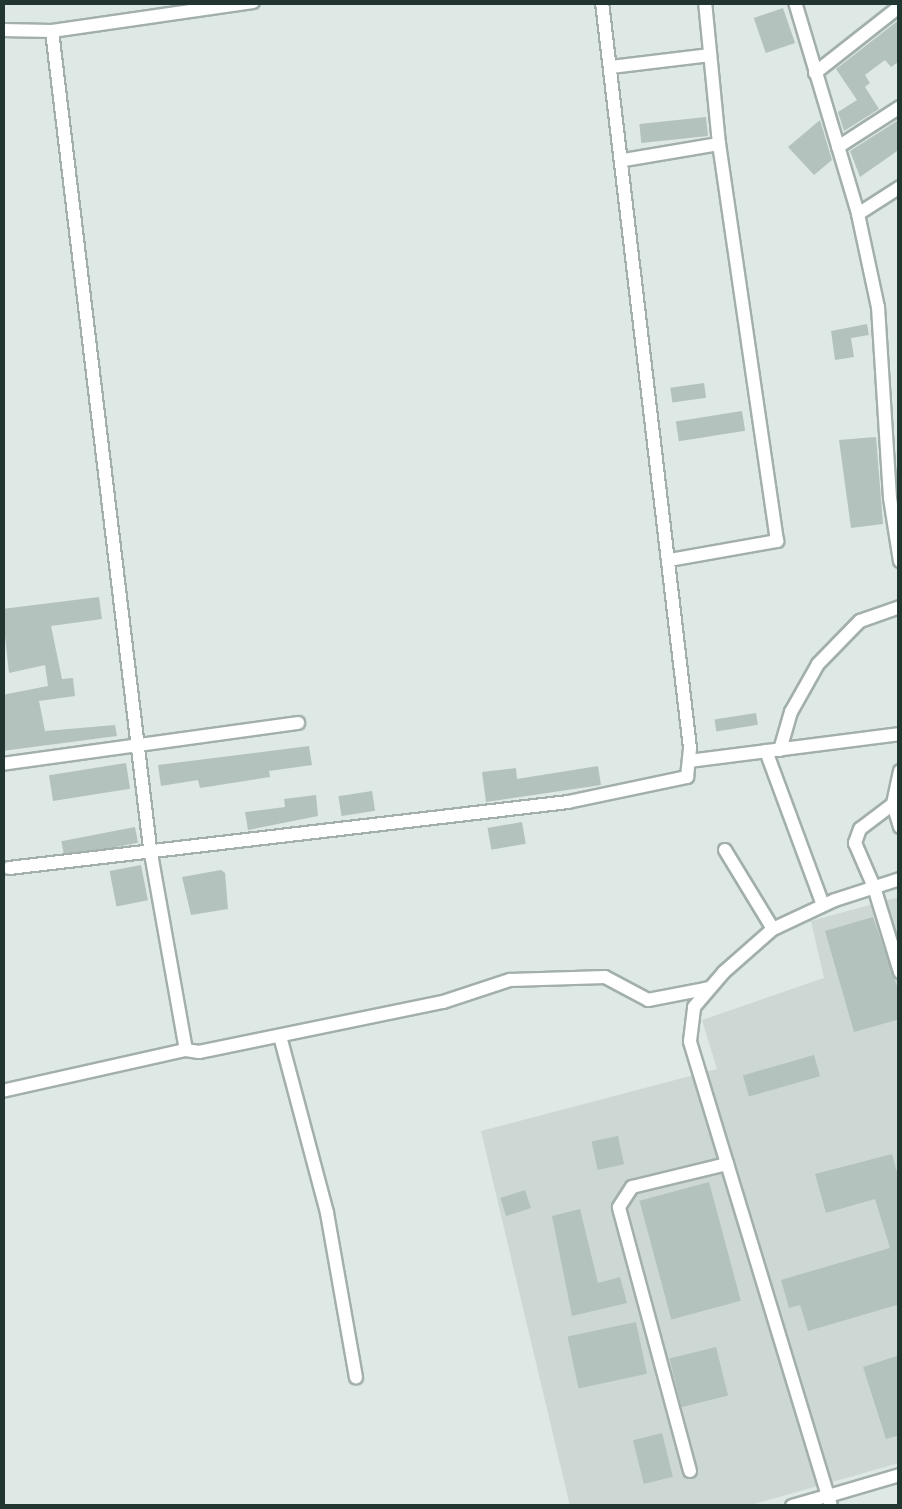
<!DOCTYPE html>
<style>
body{margin:0}
#map{position:relative;width:902px;height:1509px;overflow:hidden;background:#dee8e4;font-family:"Alegreya Sans",sans-serif}
div>[style]{position:absolute}
[style*='--x']{left:calc(var(--x)*1px);top:calc(var(--y)*1px);width:calc(var(--w)*1px);rotate:calc(var(--a)*1deg)}
.built>*{inset:0;background:#cdd7d3}
.building>*{inset:0;background:#b4c2bd;transform-origin:0 0}
.roads{filter:drop-shadow(2px 0 #a2afab) drop-shadow(-2px 0 #a2afab) drop-shadow(0 2px #a2afab) drop-shadow(0 -2px #a2afab)}
.minor>*{height:12px;margin:-6px;padding:0 6px;transform-origin:6px;border-radius:6px;background:#fff}
span{translate:-50% -50%;white-space:nowrap;text-align:center;line-height:1.15;-webkit-text-stroke:10px #eef5f2;paint-order:stroke}
.frame{position:absolute;inset:0;border:5px solid #223531;pointer-events:none}
</style>
<div id="map">
<div class="built">
<i style="clip-path:polygon(899px 897px,899px 1463px,747px 1506px,570px 1506px,481px 1131px,717px 1069px,702px 1020px,824px 978px,811px 921px)"></i>
</div>
<div class="building">
<i style="left:783px;top:8px;width:37px;height:31px;rotate:71deg"></i>
<i style="clip-path:polygon(900px 19px,900px 61px,891px 67px,885px 60px,865px 75px,870px 83px,865px 87px,879px 109px,844px 131px,838px 112px,857px 100px,836px 69px)"></i>
<i style="left:706px;top:117px;width:19px;height:67px;rotate:84deg"></i>
<i style="clip-path:polygon(900px 119px,900px 149px,860px 177px,850px 151px)"></i>
<i style="clip-path:polygon(820px 120px,832px 160px,814px 175px,788px 147px)"></i>
<i style="clip-path:polygon(867px 324px,869px 335px,851px 338px,854px 357px,835px 360px,831px 331px)"></i>
<i style="left:704px;top:383px;width:15px;height:34px;rotate:82deg"></i>
<i style="left:742px;top:411px;width:20px;height:67px;rotate:81deg"></i>
<i style="clip-path:polygon(876px 437px,883px 524px,851px 528px,839px 440px)"></i>
<i style="clip-path:polygon(99px 597px,102px 619px,51px 626px,62px 679px,73px 678px,75px 696px,39px 701px,45px 731px,115px 725px,117px 736px,2px 751px,2px 695px,48px 686px,45px 665px,9px 673px,2px 609px)"></i>
<i style="left:756px;top:713px;width:12px;height:42px;rotate:81deg"></i>
<i style="clip-path:polygon(309px 746px,312px 765px,269px 771px,270px 777px,200px 788px,198px 780px,161px 786px,158px 765px)"></i>
<i style="left:126px;top:763px;width:26px;height:78px;rotate:81deg"></i>
<i style="clip-path:polygon(598px 766px,601px 785px,486px 802px,482px 772px,516px 768px,517px 779px)"></i>
<i style="left:372px;top:791px;width:20px;height:34px;rotate:81deg"></i>
<i style="clip-path:polygon(316px 795px,318px 816px,248px 830px,245px 812px,285px 807px,284px 799px)"></i>
<i style="left:522px;top:822px;width:22px;height:35px;rotate:80deg"></i>
<i style="left:135px;top:827px;width:16px;height:75px;rotate:79deg"></i>
<i style="left:141px;top:865px;width:36px;height:32px;rotate:79deg"></i>
<i style="clip-path:polygon(221px 870px,225px 873px,228px 909px,191px 915px,182px 877px)"></i>
<i style="clip-path:polygon(873px 917px,900px 995px,900px 1019px,854px 1032px,825px 931px)"></i>
<i style="left:814px;top:1055px;width:22px;height:74px;rotate:74deg"></i>
<i style="left:618px;top:1136px;width:29px;height:27px;rotate:78deg"></i>
<i style="clip-path:polygon(892px 1154px,900px 1183px,900px 1304px,808px 1331px,800px 1305px,789px 1308px,781px 1280px,890px 1248px,875px 1199px,826px 1213px,815px 1174px)"></i>
<i style="left:709px;top:1182px;width:123px;height:72px;rotate:75deg"></i>
<i style="left:525px;top:1190px;width:19px;height:26px;rotate:72deg"></i>
<i style="clip-path:polygon(580px 1209px,598px 1283px,620px 1277px,627px 1303px,572px 1316px,552px 1216px)"></i>
<i style="left:636px;top:1322px;width:53px;height:70px;rotate:78deg"></i>
<i style="left:716px;top:1347px;width:50px;height:48px;rotate:76deg"></i>
<i style="clip-path:polygon(900px 1355px,900px 1435px,886px 1439px,863px 1367px)"></i>
<i style="left:662px;top:1433px;width:45px;height:30px;rotate:76deg"></i>
</div>
<div class="roads">
<div class="minor">
<i style="--x:795;--y:2;--w:221;--a:73.4"></i>
<i style="--x:858;--y:214;--w:95;--a:77.9"></i>
<i style="--x:878;--y:307;--w:191;--a:86.4"></i>
<i style="--x:890;--y:498;--w:64;--a:81"></i>
<i style="--x:2;--y:30;--w:50;--a:1.1"></i>
<i style="--x:52;--y:31;--w:203;--a:-8.2"></i>
<i style="--x:52;--y:31;--w:823;--a:83.16"></i>
<i style="--x:150;--y:848;--w:205;--a:79.9"></i>
<i style="--x:186;--y:1050;--w:13;--a:9"></i>
<i style="--x:199;--y:1052;--w:249;--a:-11.6"></i>
<i style="--x:443;--y:1002;--w:71;--a:-18.2"></i>
<i style="--x:510;--y:980;--w:95;--a:-1.8"></i>
<i style="--x:605;--y:977;--w:49;--a:28.1"></i>
<i style="--x:648;--y:1000;--w:63;--a:-11"></i>
<i style="--x:611;--y:67;--w:100;--a:-6.9"></i>
<i style="--x:815;--y:73;--w:108;--a:-38.2"></i>
<i style="--x:838;--y:147;--w:74;--a:-32.8"></i>
<i style="--x:624;--y:160;--w:96;--a:-9.6"></i>
<i style="--x:858;--y:214;--w:50;--a:-32.7"></i>
<i style="--x:669;--y:560;--w:110;--a:-10"></i>
<i style="--x:777;--y:541;--w:401;--a:-98.3"></i>
<i style="--x:719;--y:144;--w:143;--a:-95.6"></i>
<i style="--x:780;--y:750;--w:40;--a:-74"></i>
<i style="--x:791;--y:712;--w:55;--a:-60.6"></i>
<i style="--x:818;--y:664;--w:60;--a:-45.7"></i>
<i style="--x:860;--y:621;--w:42;--a:-19.3"></i>
<i style="--x:766;--y:751;--w:164;--a:69.7"></i>
<i style="--x:689;--y:761;--w:213;--a:-7.3"></i>
<i style="--x:2;--y:764;--w:299;--a:-7.9"></i>
<i style="--x:900;--y:771;--w:34;--a:102"></i>
<i style="--x:893;--y:804;--w:24;--a:73"></i>
<i style="--x:893;--y:804;--w:41;--a:142.9"></i>
<i style="--x:860;--y:829;--w:15;--a:110"></i>
<i style="--x:855;--y:843;--w:48;--a:66.6"></i>
<i style="--x:874;--y:887;--w:89;--a:73"></i>
<i style="--x:725;--y:850;--w:92;--a:58.7"></i>
<i style="--x:9;--y:868;--w:563;--a:-6.73"></i>
<i style="--x:568;--y:802;--w:122;--a:-11.9"></i>
<i style="--x:687;--y:777;--w:29;--a:-84"></i>
<i style="--x:690;--y:748;--w:751;--a:-96.73"></i>
<i style="--x:280;--y:1036;--w:183;--a:75.1"></i>
<i style="--x:327;--y:1213;--w:167;--a:80"></i>
<i style="--x:2;--y:1091;--w:189;--a:-12.6"></i>
<i style="--x:690;--y:1471;--w:273;--a:-105.1"></i>
<i style="--x:619;--y:1207;--w:24;--a:-57"></i>
<i style="--x:632;--y:1187;--w:98;--a:-13.6"></i>
<i style="--x:792;--y:1506;--w:37;--a:-16"></i>
<i style="--x:828;--y:1496;--w:475;--a:-106.9"></i>
<i style="--x:690;--y:1041;--w:34;--a:-83"></i>
<i style="--x:694;--y:1007;--w:46;--a:-49.4"></i>
<i style="--x:724;--y:972;--w:65;--a:-41.3"></i>
<i style="--x:773;--y:929;--w:68;--a:-25.1"></i>
<i style="--x:835;--y:900;--w:68;--a:-17.9"></i>
<i style="--x:831;--y:1506;--w:10;--a:-107"></i>
<i style="--x:828;--y:1496;--w:75;--a:-16.3"></i>
</div>
</div>
<div class="frame"></div>
</div>
